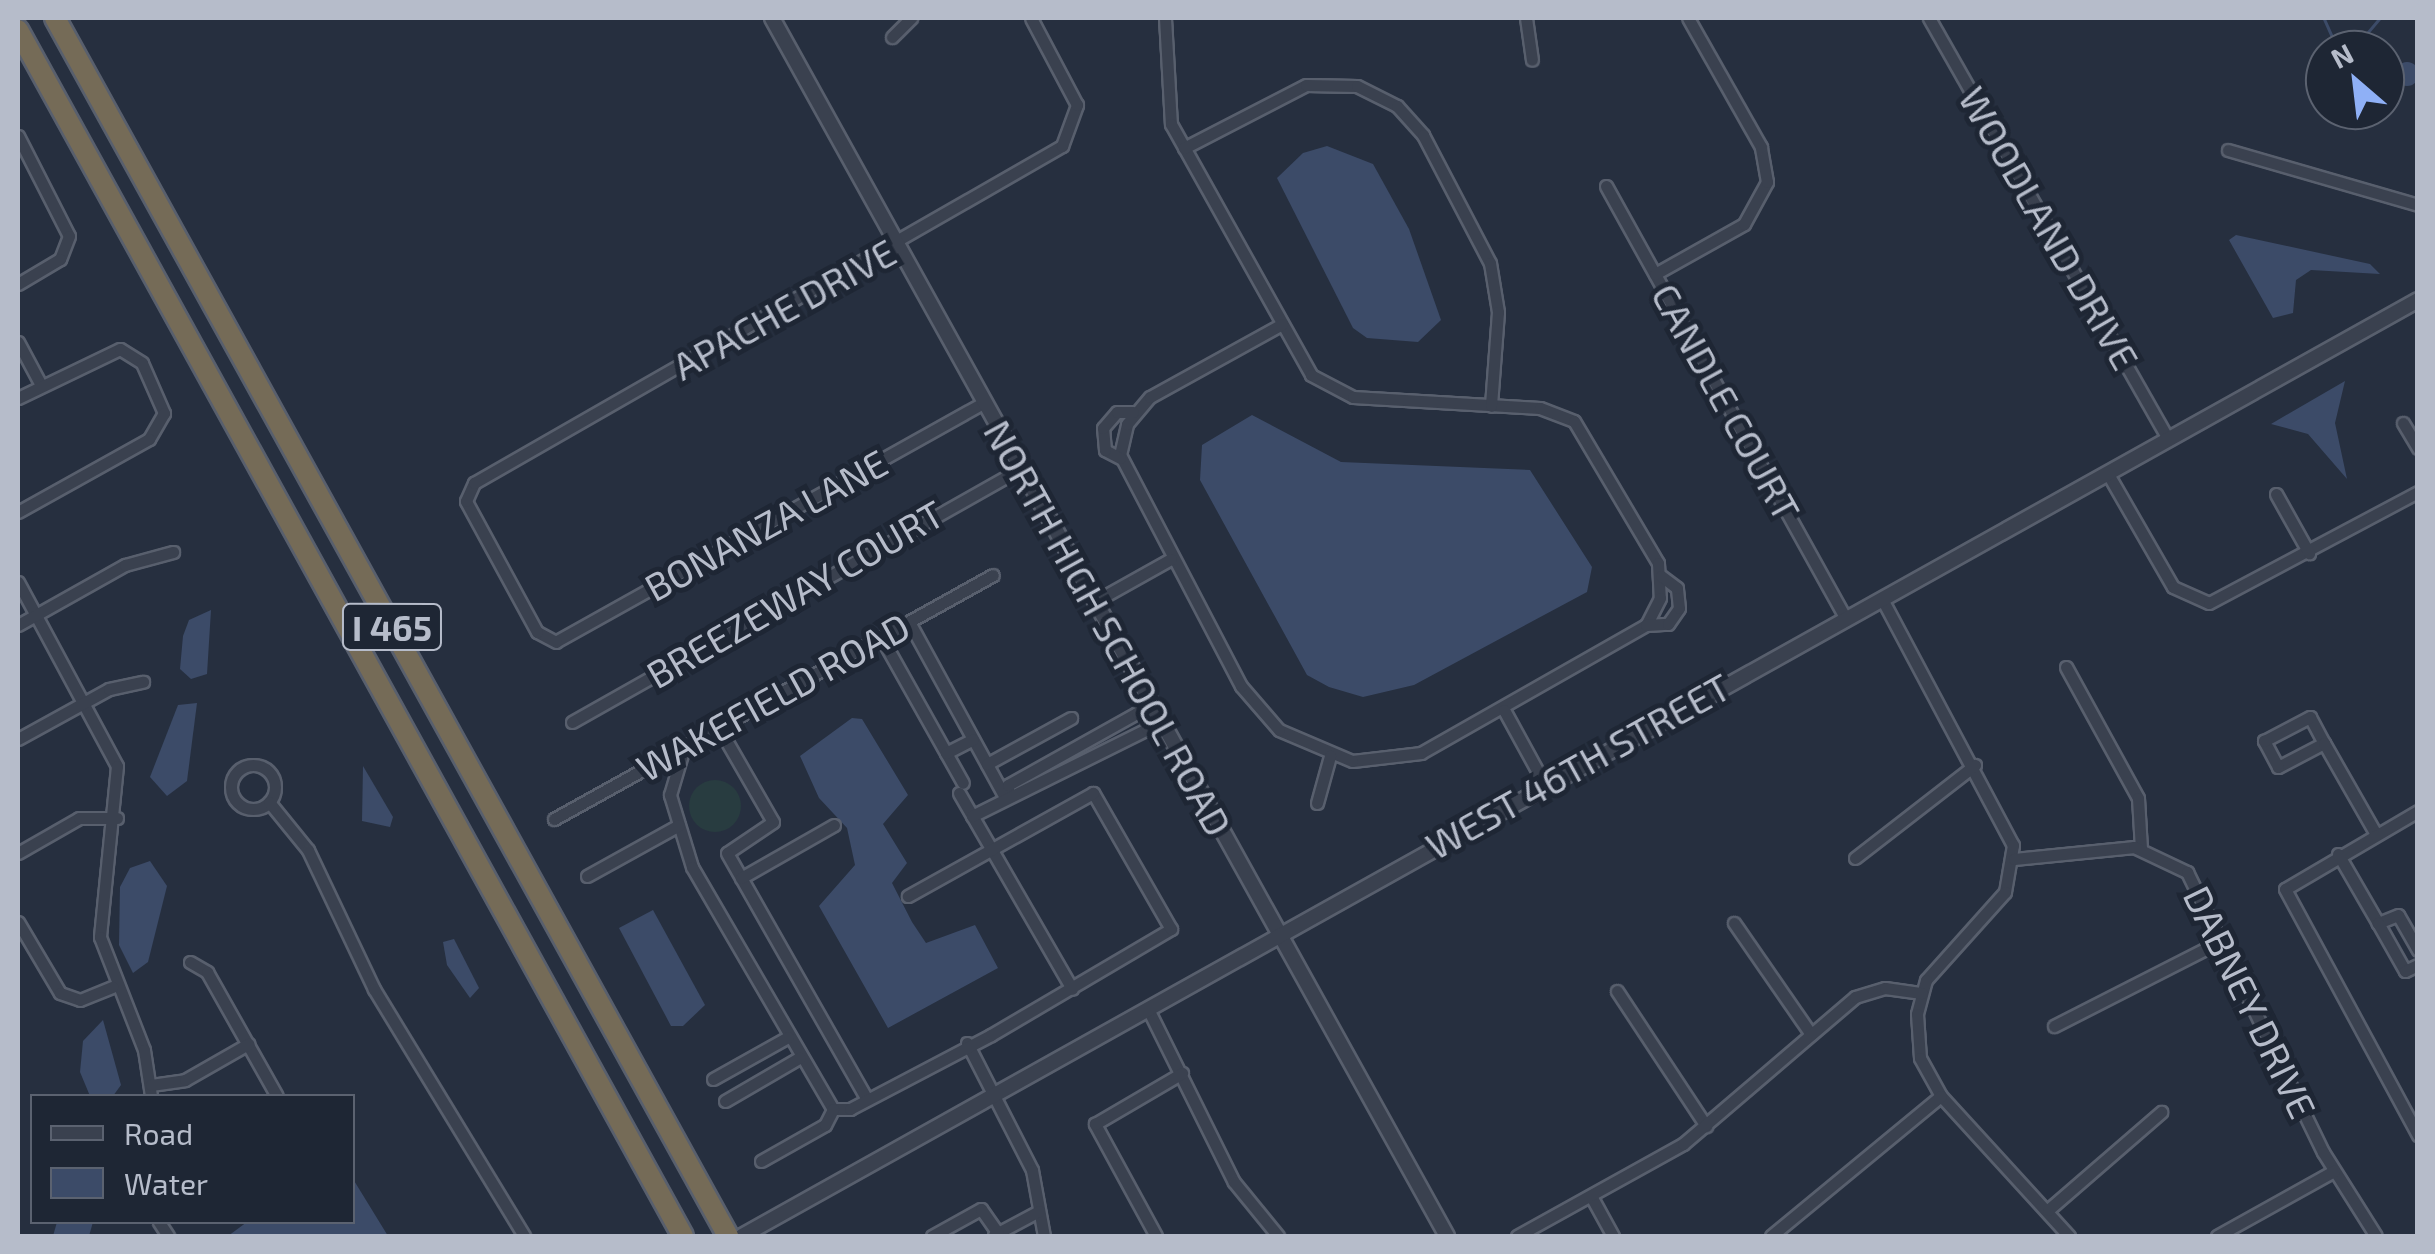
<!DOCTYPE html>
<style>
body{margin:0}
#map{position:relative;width:2435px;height:1254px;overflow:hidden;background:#262f3f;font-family:"Exo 2",sans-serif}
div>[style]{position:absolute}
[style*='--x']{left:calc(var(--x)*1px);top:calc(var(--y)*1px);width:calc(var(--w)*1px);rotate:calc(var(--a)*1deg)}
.green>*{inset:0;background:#283c40}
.round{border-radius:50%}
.water>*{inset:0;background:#3c4b68}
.stream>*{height:2.5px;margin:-1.25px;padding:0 1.25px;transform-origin:1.25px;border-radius:1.25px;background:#3c4b68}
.roads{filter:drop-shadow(2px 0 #585f6d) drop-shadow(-2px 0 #585f6d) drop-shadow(0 2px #585f6d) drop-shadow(0 -2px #585f6d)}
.minor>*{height:11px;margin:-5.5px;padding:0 5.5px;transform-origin:5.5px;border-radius:5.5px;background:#3a414f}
.minor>.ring{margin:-5.5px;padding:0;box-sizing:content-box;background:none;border:11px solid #3a414f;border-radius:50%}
.tertiary>*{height:14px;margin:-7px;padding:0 7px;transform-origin:7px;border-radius:7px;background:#3a414f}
.motorway>*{height:20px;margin:-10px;padding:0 10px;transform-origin:10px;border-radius:10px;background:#756b57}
span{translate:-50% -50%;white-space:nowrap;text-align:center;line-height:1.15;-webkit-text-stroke:10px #1e2634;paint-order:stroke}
.shield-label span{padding:2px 8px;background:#1e2634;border:2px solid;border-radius:8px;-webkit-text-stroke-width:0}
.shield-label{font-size:35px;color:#b6bcca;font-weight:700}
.street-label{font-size:38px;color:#b6bcca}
.frame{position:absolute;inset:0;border:20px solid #b6bcca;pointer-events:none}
.legend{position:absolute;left:30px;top:1094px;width:325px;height:130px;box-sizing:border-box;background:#1e2634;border:2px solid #5b6270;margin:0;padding:12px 18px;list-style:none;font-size:30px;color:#b6bcca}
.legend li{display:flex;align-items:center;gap:20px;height:50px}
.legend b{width:50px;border:2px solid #5b6270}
.north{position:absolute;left:2305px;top:30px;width:100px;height:100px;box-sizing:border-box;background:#1e2634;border:2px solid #5b6270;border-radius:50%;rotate:332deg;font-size:28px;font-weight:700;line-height:40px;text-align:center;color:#b6bcca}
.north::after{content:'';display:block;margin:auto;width:35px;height:45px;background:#8fb0f6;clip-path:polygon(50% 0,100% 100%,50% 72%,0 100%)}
</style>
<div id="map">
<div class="green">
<i class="round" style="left:689px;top:780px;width:52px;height:52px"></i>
</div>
<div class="water">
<i class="round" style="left:2395px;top:62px;width:24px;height:24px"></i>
<i style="clip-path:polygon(1327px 146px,1373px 164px,1409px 229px,1441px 320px,1418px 342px,1367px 338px,1353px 328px,1277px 178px,1303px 153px)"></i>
<i style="clip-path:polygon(2236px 235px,2370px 264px,2380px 274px,2311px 270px,2296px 280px,2293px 313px,2273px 318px,2229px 240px)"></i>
<i style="clip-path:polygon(2345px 381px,2335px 423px,2347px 479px,2308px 434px,2271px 424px)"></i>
<i style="clip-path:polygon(1252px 415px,1341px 462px,1530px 470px,1592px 567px,1587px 592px,1414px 685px,1363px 697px,1329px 687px,1307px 675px,1200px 480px,1202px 445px)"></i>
<i style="clip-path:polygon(211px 610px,207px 674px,191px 679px,180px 669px,183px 636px,189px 620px)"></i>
<i style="clip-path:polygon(197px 703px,187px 781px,167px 796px,150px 777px,178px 705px)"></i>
<i style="clip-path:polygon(852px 718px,862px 719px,908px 795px,883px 824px,907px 863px,892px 883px,912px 922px,926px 943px,975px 925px,998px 968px,888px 1028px,819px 906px,855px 865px,847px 828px,819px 798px,800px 756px)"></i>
<i style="clip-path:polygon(363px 766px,393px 817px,390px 827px,362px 821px)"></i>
<i style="clip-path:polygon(150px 861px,167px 886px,148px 962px,133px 973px,119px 945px,120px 887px,130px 868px)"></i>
<i style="clip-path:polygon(653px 910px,705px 1005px,683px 1026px,671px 1026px,619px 928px)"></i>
<i style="clip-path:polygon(454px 939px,479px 988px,470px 998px,447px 965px,443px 942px)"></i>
<i style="clip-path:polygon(103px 1020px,121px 1085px,113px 1096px,90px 1096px,80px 1072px,83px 1041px)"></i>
<i style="clip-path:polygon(353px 1179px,388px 1236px,228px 1236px,247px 1222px,352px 1222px)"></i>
<i style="clip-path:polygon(57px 1222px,93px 1222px,89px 1236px,53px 1236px)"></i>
</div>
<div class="stream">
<i style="--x:2324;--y:18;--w:34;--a:66"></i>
<i style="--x:2338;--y:49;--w:21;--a:-14"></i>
<i style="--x:2358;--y:44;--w:34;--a:-50"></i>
</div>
<div class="roads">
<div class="minor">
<i style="--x:1165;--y:18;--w:106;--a:86.8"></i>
<i style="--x:1171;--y:124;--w:287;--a:60.8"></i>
<i style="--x:1311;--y:375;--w:47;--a:27.6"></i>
<i style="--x:1353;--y:397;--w:187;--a:3.4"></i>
<i style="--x:1540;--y:408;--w:36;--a:21"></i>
<i style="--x:1574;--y:421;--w:165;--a:59.4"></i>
<i style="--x:1658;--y:563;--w:35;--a:87"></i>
<i style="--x:1660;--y:598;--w:30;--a:117"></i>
<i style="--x:1646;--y:625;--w:259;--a:150.4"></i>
<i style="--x:1421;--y:753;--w:69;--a:173.4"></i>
<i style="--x:1352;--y:761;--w:79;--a:-157"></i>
<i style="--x:1279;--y:730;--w:58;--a:-130.8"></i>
<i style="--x:1241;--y:686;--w:261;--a:-117.6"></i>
<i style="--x:1120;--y:455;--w:32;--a:-77"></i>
<i style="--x:1127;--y:424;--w:35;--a:-50"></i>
<i style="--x:1150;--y:397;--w:151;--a:-28.9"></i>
<i style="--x:1526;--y:18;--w:42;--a:81.9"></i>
<i style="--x:1929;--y:18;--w:484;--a:60.4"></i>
<i style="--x:892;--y:37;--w:27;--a:-45"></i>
<i style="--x:18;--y:136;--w:112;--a:63"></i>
<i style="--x:69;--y:236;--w:25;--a:111"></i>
<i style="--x:60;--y:259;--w:49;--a:149.2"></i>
<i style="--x:1184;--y:148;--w:137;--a:-27.3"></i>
<i style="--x:1306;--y:85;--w:51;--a:1.1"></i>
<i style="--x:1357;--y:86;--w:45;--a:26.6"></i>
<i style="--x:1397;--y:106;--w:39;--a:48"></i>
<i style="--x:1423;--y:135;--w:144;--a:62.4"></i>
<i style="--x:1490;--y:263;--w:50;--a:80.7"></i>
<i style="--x:1498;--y:312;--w:94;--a:94.3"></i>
<i style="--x:2228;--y:150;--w:198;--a:16.1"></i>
<i style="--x:1606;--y:186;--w:495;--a:61"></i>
<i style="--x:1655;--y:274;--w:102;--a:-29.3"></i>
<i style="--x:1744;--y:224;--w:48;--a:-61.3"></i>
<i style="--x:1767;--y:182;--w:36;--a:-100"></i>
<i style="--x:1761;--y:147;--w:148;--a:-119.5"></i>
<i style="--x:18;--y:342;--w:49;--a:61.9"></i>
<i style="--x:18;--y:398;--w:113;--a:-25.7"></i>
<i style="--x:120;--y:349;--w:26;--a:32"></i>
<i style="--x:142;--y:363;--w:55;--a:66.3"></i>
<i style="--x:164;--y:413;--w:30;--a:120"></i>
<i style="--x:149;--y:439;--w:150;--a:150.9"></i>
<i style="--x:983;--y:403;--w:489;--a:150.8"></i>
<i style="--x:556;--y:642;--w:21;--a:-152"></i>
<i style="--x:537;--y:632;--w:149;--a:-118.5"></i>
<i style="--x:466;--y:501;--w:20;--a:-66"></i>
<i style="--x:474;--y:483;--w:678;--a:-29.82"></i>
<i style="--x:1062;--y:146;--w:44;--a:-69.9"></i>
<i style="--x:1077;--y:105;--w:98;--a:-117.9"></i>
<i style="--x:2403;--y:423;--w:29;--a:59"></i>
<i style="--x:1120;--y:458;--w:17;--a:-152"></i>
<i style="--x:1105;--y:450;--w:22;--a:-95"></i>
<i style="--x:1103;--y:428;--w:21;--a:-49"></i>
<i style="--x:1117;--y:412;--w:16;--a:0"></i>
<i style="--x:2108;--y:474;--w:130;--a:60.1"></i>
<i style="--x:2173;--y:587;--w:39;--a:24"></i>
<i style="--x:2209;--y:603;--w:237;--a:-28"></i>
<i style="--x:2276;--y:494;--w:68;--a:60.8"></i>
<i style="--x:18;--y:582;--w:209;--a:61.7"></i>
<i style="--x:117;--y:766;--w:172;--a:95.7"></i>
<i style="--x:100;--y:937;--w:121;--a:68.7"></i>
<i style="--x:144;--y:1050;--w:47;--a:81.3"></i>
<i style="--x:1882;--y:599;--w:279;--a:62"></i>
<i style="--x:2013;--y:845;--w:48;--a:99.7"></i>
<i style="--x:2005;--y:892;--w:118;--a:131.9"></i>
<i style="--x:1926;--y:980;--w:35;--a:105"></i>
<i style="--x:1917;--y:1014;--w:44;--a:86.1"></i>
<i style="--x:1920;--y:1058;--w:43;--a:61.1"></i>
<i style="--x:1941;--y:1096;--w:190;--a:47.6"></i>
<i style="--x:1094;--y:602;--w:88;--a:-29.2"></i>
<i style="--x:909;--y:622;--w:200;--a:61.3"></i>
<i style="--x:18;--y:625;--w:123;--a:-29.3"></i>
<i style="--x:125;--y:565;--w:50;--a:-15.2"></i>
<i style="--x:1646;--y:625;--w:22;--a:-3"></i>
<i style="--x:1668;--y:624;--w:19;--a:-55"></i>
<i style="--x:1679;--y:608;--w:20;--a:-96"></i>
<i style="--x:1677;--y:588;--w:20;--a:-143"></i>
<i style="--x:881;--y:637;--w:167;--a:60.7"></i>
<i style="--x:2066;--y:667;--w:149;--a:61.2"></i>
<i style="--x:2138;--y:798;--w:50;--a:86.6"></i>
<i style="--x:1504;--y:710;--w:83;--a:61.3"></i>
<i style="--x:2310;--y:717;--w:30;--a:62"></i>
<i style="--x:2324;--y:743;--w:52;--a:152.4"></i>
<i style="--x:2278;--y:767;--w:30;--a:-118"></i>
<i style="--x:2264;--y:741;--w:52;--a:-27.6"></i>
<i style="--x:572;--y:722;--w:515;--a:-29.45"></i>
<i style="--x:719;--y:728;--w:108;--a:60.1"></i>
<i style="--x:773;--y:822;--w:55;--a:146"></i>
<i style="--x:727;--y:853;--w:283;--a:60.4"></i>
<i style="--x:18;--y:739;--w:104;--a:-28.8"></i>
<i style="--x:109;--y:689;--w:35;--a:-12"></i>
<i style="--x:2324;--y:743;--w:105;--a:60.3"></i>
<i style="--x:683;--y:751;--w:46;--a:106.5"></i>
<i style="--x:670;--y:795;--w:75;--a:73"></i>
<i style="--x:692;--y:867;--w:280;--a:59.8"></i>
<i style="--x:946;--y:753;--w:30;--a:-27"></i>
<i style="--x:987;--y:764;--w:96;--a:-28.7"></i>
<i class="ring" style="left:231px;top:765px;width:33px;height:33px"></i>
<i style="--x:959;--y:793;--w:226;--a:60"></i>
<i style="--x:1008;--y:796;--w:11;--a:-90"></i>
<i style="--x:1008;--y:785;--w:148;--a:-29.2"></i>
<i style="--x:1137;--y:713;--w:15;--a:8"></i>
<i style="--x:269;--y:802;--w:62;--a:50.9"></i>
<i style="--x:308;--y:850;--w:154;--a:64.6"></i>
<i style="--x:374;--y:989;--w:289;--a:58.7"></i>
<i style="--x:1317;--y:803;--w:49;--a:-74.5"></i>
<i style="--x:2418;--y:811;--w:154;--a:149.6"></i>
<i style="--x:2285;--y:889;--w:280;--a:61.6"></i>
<i style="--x:972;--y:816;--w:195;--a:-26.4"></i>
<i style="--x:1147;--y:729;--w:11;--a:-95"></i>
<i style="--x:554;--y:819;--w:502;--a:-29.07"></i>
<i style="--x:18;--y:853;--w:70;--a:-29.8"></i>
<i style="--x:79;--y:818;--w:38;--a:0"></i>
<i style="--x:2338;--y:854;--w:80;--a:59.9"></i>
<i style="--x:1855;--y:858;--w:152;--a:-37.8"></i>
<i style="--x:2014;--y:859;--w:121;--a:-5.7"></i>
<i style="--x:2134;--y:847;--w:59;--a:25.3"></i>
<i style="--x:2187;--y:872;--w:311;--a:64.1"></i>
<i style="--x:2323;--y:1152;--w:99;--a:57.8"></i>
<i style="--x:587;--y:876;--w:105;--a:-29"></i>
<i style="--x:741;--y:878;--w:107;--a:-29.7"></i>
<i style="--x:18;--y:922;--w:82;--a:59.4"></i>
<i style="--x:60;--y:993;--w:21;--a:19"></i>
<i style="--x:80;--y:1000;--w:35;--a:-22"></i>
<i style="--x:1734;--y:923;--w:135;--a:55.3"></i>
<i style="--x:2418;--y:950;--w:40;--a:-119.7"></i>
<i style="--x:2398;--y:915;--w:22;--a:158"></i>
<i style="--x:2378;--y:923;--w:55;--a:60.6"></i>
<i style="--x:2405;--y:971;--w:14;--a:-25"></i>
<i style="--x:190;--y:962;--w:20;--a:30"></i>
<i style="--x:207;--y:972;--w:142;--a:60.6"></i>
<i style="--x:1617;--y:991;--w:162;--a:56.6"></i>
<i style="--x:1148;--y:1009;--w:193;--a:63.6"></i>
<i style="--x:1234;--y:1182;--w:70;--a:50.8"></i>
<i style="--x:2054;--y:1026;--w:190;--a:-27"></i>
<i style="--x:967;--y:1043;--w:143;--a:62.9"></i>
<i style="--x:1032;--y:1170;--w:67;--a:79.7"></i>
<i style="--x:713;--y:1079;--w:86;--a:-29.2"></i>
<i style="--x:151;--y:1085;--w:34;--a:-8"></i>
<i style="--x:185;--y:1080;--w:73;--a:-29.7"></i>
<i style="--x:725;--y:1101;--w:86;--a:-30.2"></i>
<i style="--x:833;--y:1109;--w:17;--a:0"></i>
<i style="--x:850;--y:1109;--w:159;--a:-27.7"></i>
<i style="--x:991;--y:1035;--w:209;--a:-30.5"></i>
<i style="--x:1171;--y:929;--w:157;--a:-119.8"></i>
<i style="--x:1093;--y:793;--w:212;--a:150.9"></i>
<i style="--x:761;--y:1161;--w:73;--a:-29.4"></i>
<i style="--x:825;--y:1125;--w:18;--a:-63"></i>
<i style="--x:1591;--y:1196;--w:46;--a:61.2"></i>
<i style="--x:2048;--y:1210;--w:150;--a:-40.9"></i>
<i style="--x:159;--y:1222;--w:17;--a:57"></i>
<i style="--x:994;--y:1235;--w:51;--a:-28.1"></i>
<i style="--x:932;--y:1236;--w:56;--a:-28.9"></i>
<i style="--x:981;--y:1209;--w:29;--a:55"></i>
<i style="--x:1156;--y:1236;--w:128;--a:-118.6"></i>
<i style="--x:1095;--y:1124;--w:101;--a:-30.4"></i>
<i style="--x:1517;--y:1236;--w:190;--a:-29"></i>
<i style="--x:1683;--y:1144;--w:226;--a:-40.5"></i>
<i style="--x:1855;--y:997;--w:31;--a:-17"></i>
<i style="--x:1885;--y:988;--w:37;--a:8"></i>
<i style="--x:1771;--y:1236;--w:220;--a:-39.5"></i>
<i style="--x:2217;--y:1236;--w:134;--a:-29.1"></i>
</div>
<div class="tertiary">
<i style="--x:772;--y:18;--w:1393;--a:61.01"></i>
<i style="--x:742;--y:1236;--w:1920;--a:-29.18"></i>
</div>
<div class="motorway">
<i style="--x:55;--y:18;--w:1392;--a:61.08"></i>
<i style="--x:18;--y:30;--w:1377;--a:61.13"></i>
</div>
</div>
<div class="shield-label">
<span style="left:392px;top:627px">I 465</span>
</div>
<div class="street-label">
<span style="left:2049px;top:228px;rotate:60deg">WOODLAND DRIVE</span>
<span style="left:784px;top:309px;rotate:-29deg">APACHE DRIVE</span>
<span style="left:1726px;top:402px;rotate:61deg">CANDLE COURT</span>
<span style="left:766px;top:525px;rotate:-29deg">BONANZA LANE</span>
<span style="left:795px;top:594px;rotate:-30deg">BREEZEWAY COURT</span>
<span style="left:1108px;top:628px;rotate:61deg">NORTH HIGH SCHOOL ROAD</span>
<span style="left:773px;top:697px;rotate:-29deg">WAKEFIELD ROAD</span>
<span style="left:1578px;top:766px;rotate:-29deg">WEST 46TH STREET</span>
<span style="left:2250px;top:1002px;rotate:64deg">DABNEY DRIVE</span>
</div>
<div class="frame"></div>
<ul class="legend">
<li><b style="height:12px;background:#3a414f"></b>Road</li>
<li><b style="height:28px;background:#3c4b68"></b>Water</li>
</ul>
<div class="north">N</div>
</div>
